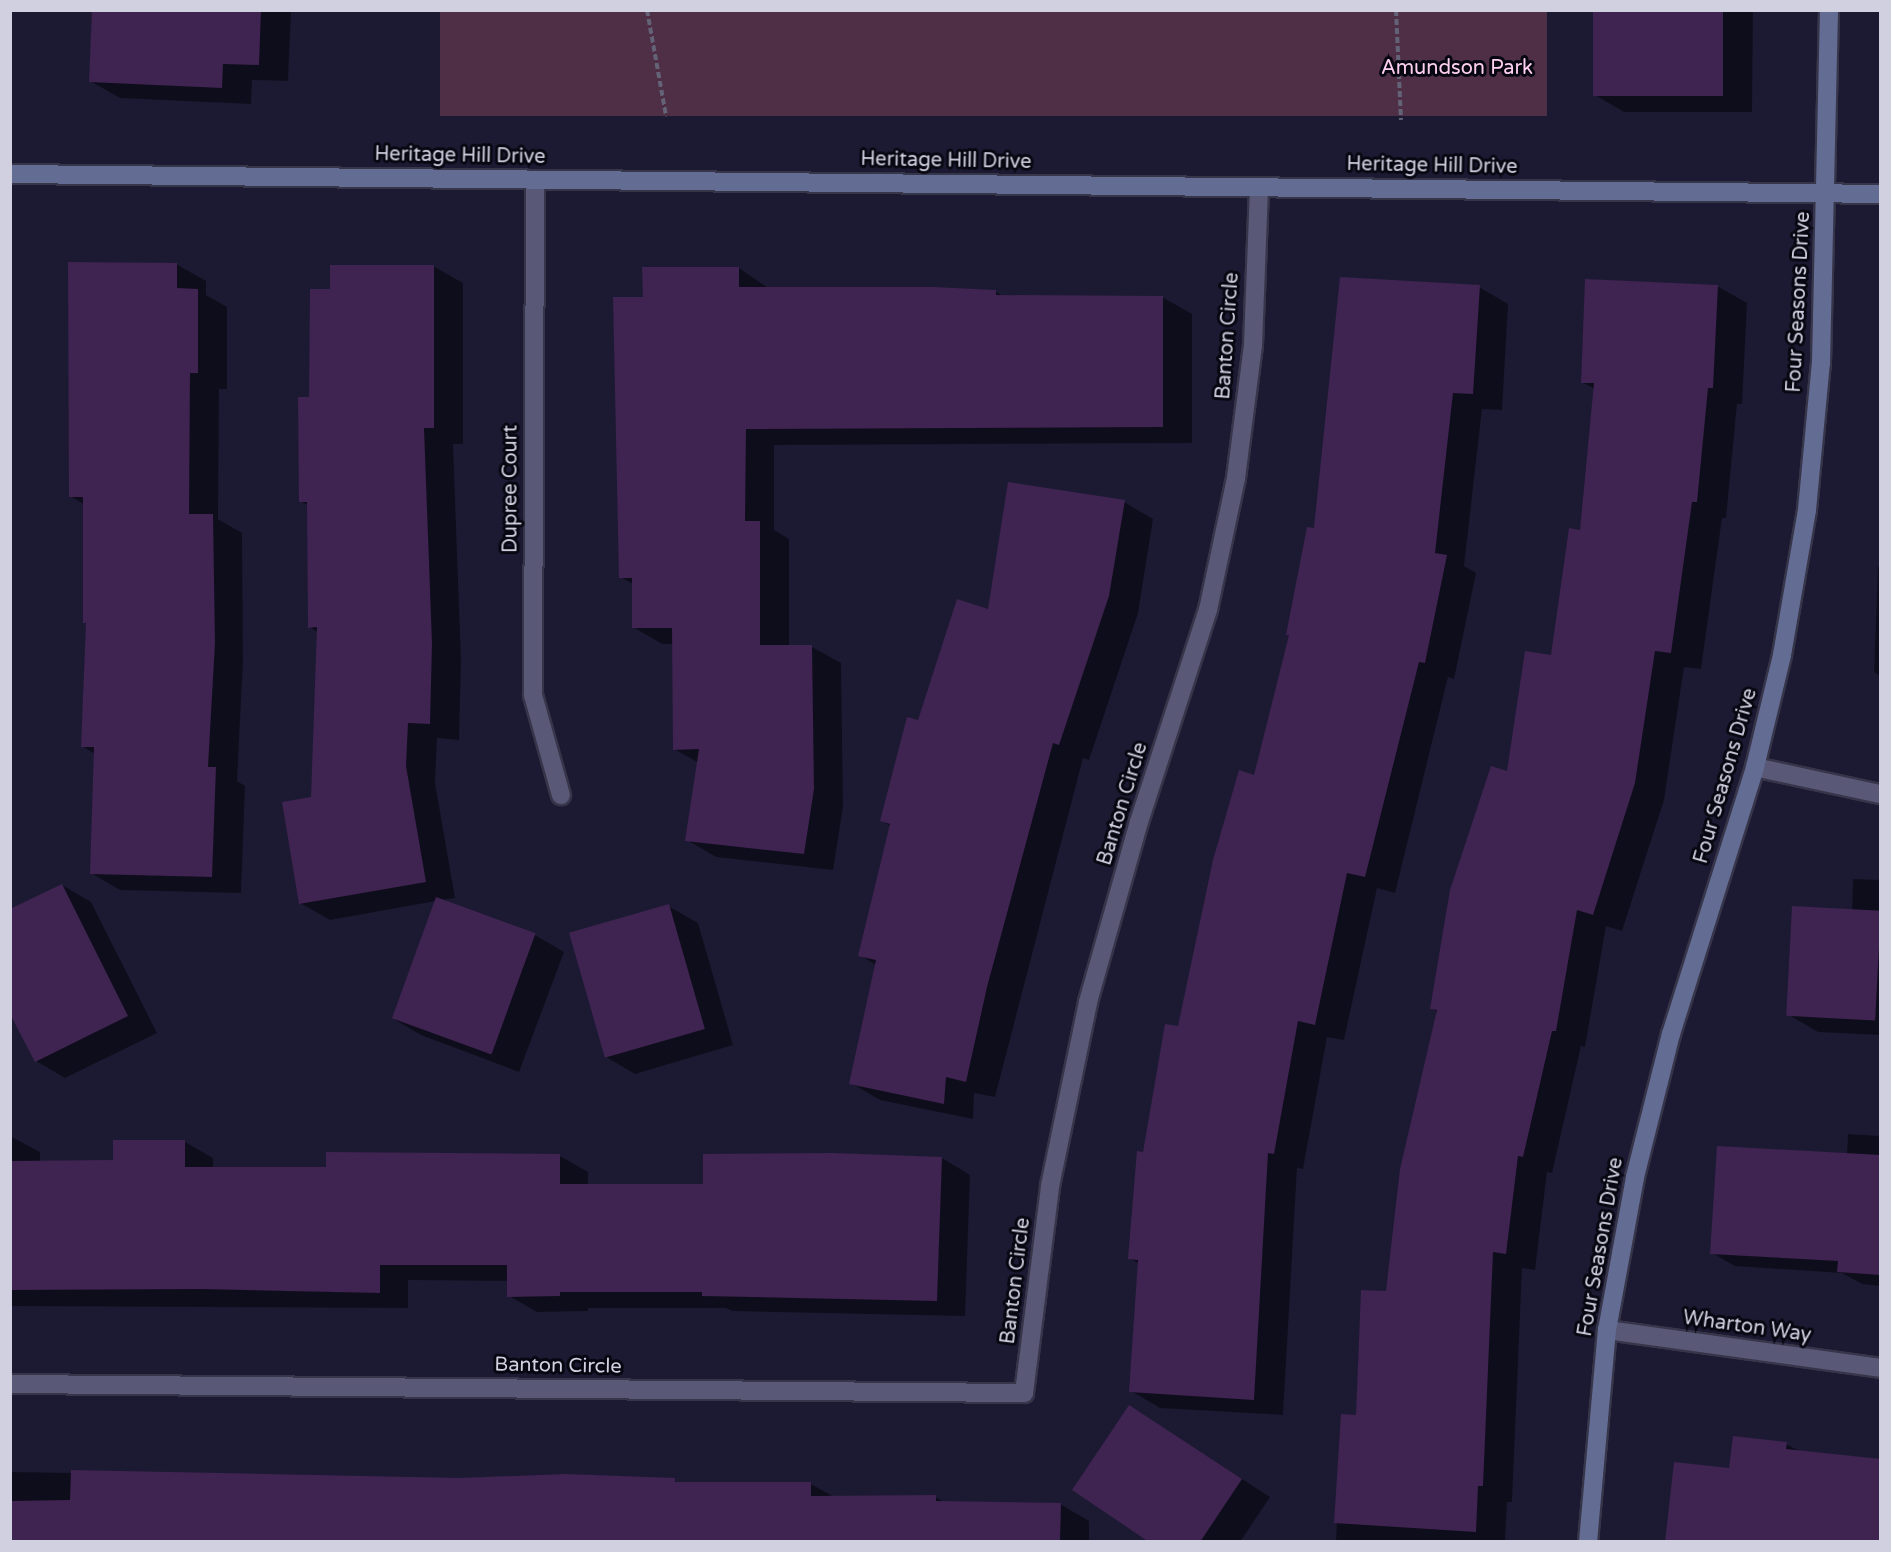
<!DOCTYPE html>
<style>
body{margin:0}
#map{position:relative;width:1891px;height:1552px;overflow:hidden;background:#1c1a33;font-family:"Varela Round",sans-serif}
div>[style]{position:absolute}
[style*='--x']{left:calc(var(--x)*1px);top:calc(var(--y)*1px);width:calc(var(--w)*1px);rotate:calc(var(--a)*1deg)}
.green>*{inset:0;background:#4e2f46;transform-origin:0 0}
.shadow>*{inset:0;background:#0007}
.building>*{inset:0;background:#3f2350;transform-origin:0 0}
.path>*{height:4px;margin-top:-2px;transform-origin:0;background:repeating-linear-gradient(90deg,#636277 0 6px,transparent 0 9px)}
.roads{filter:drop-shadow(2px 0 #37354a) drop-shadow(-2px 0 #37354a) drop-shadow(0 2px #37354a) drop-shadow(0 -2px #37354a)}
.street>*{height:18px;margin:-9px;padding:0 9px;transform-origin:9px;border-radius:9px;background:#595876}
.secondary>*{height:18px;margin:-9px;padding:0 9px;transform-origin:9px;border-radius:9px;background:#636d94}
span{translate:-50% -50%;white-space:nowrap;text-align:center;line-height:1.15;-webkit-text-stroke:6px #070711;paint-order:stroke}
.park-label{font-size:20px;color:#fecff0}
.street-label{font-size:20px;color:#d0d0e1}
.frame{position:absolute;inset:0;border:12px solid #d0d0e1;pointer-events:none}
</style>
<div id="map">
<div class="green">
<i style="left:440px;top:11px;width:1107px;height:105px"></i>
</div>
<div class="shadow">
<i style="clip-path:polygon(93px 10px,291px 10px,288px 81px,252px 80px,251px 104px,120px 98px,90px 81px)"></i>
<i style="clip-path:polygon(1595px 10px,1753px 10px,1752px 112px,1624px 112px,1595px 95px)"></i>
<i style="clip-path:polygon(176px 264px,206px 281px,206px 295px,227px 307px,227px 389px,219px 389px,218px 519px,242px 533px,243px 660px,237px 781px,245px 786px,241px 893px,120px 890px,91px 873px,95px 754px,82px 746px,88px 624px,84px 622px,85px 505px,70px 496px)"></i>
<i style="clip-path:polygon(433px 266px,463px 283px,463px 444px,453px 444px,461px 661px,459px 740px,437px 738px,435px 783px,455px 898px,441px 900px,535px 935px,564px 952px,519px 1072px,421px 1035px,392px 1018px,436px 901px,330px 920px,300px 903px,313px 798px,318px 632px,309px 627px,309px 506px,300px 501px,311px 398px,332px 291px)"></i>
<i style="clip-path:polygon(739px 268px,768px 288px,996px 292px,1005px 297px,1162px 297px,1192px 314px,1192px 443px,774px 445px,774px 530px,789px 539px,789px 647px,812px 647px,841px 663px,843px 807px,833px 870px,716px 857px,687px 840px,699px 763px,674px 749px,673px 644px,662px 644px,633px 627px,633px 584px,621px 577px,644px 298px)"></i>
<i style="clip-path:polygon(1717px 286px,1747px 303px,1742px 404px,1737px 404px,1726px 518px,1722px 518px,1701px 669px,1684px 667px,1664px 800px,1622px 931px,1606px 926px,1585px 1047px,1581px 1046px,1552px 1173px,1547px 1172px,1535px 1270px,1522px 1268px,1512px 1502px,1507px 1502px,1505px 1542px,1336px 1542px,1342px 1416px,1358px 1417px,1387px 1293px,1438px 1012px,1431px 1008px,1508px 773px,1553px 657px,1582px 532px,1595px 389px,1582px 382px)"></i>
<i style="clip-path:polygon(1479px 287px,1508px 304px,1502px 410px,1482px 409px,1464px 566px,1476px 573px,1454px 679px,1448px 677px,1395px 893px,1377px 888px,1344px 1040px,1327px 1037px,1303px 1169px,1297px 1168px,1283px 1415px,1160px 1408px,1131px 1391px,1139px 1264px,1130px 1258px,1144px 1153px,1255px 776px,1315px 530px)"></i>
<i style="clip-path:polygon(1124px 502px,1153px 519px,1138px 613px,1089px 760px,1083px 758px,995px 1097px,974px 1093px,973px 1119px,880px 1100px,851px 1083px,876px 965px,860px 955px,891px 826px,882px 821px,919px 722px,989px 611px)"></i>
<i style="clip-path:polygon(1878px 567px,1880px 567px,1880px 676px,1874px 672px)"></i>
<i style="clip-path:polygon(1853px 879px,1880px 880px,1880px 1035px,1818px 1032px,1789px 1015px,1852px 911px)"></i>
<i style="clip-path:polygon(62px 885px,91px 902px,157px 1033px,65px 1078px,36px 1061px)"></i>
<i style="clip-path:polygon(668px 906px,698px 923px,733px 1045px,635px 1074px,606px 1057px)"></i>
<i style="clip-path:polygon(1848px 1134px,1880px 1136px,1880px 1286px,1862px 1284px,1842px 1273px,1735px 1266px,1712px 1253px,1847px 1155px)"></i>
<i style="clip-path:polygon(10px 1136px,40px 1152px,40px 1162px,114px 1162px,185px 1142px,213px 1158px,213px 1169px,328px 1169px,560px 1156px,588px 1172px,588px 1186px,704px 1186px,942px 1158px,970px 1175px,965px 1316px,732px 1311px,726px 1308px,588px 1308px,588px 1311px,537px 1312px,509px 1296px,509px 1281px,408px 1280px,408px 1308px,10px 1306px)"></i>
<i style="clip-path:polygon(1130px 1407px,1270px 1497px,1240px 1542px,1152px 1542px)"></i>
<i style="clip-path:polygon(1786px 1444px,1801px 1452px,1731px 1469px)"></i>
<i style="clip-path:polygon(10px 1472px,811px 1484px,834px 1497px,935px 1497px,946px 1503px,1060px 1504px,1089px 1521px,1089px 1542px,10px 1542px)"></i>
</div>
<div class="building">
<i style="clip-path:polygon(92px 10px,261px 10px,259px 65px,223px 64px,222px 88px,89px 82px)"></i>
<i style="left:1593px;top:10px;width:130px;height:86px"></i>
<i style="clip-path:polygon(68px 262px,177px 263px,177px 288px,198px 289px,198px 373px,190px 373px,189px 514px,213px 514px,215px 643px,208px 767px,216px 767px,212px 877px,90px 874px,94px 747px,81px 747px,86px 623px,83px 623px,83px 497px,69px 497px)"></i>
<i style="clip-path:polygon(330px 265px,434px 265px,434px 428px,424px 428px,432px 643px,430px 724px,408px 723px,406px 766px,426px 882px,299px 904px,282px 802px,311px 797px,317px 627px,308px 628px,307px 502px,299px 502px,298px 397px,309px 397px,310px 289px,330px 289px)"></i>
<i style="clip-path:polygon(642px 267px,739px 267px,739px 287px,933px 287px,996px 290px,996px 295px,1163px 296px,1163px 427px,746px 429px,745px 521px,760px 521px,760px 645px,812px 645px,814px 789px,804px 854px,685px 841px,699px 749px,673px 750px,672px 628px,632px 628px,632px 578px,619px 578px,613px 297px,643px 297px)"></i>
<i style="clip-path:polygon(1340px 277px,1480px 285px,1473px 394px,1453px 393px,1435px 553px,1447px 555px,1425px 663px,1419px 662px,1365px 877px,1347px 873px,1315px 1025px,1298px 1021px,1274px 1154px,1268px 1153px,1254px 1400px,1129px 1392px,1138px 1260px,1128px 1259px,1137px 1151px,1143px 1152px,1165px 1024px,1178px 1026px,1213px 860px,1239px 770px,1254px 775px,1289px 635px,1286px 635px,1307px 527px,1314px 528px)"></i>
<i style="clip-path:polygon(1585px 279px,1718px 285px,1713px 388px,1708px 388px,1697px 502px,1692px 502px,1671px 653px,1655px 651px,1635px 783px,1593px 915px,1577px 910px,1556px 1031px,1552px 1031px,1523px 1157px,1518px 1156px,1506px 1254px,1493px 1252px,1483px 1486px,1478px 1486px,1476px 1532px,1334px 1523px,1341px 1414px,1356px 1415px,1361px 1290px,1386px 1291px,1400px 1169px,1437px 1010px,1430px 1009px,1450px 890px,1491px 766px,1507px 771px,1525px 651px,1551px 655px,1569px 528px,1580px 530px,1594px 383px,1581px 383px)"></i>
<i style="clip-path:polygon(1008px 482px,1125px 500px,1109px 596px,1059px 745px,1053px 743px,987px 987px,966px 1082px,946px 1077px,944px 1104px,849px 1084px,876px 960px,858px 956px,890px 824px,880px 821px,907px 717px,918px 720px,957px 599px,988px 609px)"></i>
<i style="clip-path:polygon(62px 884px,128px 1016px,35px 1062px,10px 1014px,10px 909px)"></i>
<i style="left:436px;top:897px;width:106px;height:129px;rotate:20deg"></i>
<i style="left:669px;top:904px;width:130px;height:104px;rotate:74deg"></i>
<i style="left:1792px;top:906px;width:89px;height:110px;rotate:3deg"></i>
<i style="clip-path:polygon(113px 1140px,185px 1140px,185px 1167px,326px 1167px,326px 1152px,560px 1154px,560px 1184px,703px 1184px,703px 1154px,833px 1153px,942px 1157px,937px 1301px,702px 1296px,702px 1292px,560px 1292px,560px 1296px,507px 1297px,507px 1265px,380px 1265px,380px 1293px,200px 1289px,10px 1290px,10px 1161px,113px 1160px)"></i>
<i style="clip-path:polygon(1717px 1146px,1881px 1155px,1881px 1275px,1837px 1272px,1838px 1261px,1710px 1254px)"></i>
<i style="clip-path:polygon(1129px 1405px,1242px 1479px,1200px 1542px,1149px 1542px,1072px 1490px)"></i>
<i style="clip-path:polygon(1733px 1436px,1787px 1442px,1786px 1449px,1881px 1459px,1881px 1542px,1665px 1542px,1674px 1462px,1729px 1468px)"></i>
<i style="clip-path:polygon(71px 1470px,460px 1478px,566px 1474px,675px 1478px,675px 1482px,811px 1482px,811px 1496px,936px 1495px,936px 1501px,1061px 1503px,1060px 1542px,10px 1542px,10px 1501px,70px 1500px)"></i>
</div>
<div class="path">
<i style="--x:647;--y:10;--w:108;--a:79.8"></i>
<i style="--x:1396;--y:10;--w:110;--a:87.4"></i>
</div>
<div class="roads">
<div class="street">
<i style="--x:535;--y:180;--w:515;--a:90.22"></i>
<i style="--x:533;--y:695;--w:104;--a:74.4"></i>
<i style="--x:1755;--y:767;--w:128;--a:12.2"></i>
<i style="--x:1607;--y:1330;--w:276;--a:7.9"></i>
<i style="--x:10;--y:1384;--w:1014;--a:0.51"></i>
<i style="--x:1024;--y:1393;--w:209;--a:-82.8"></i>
<i style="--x:1050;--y:1186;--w:188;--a:-78.3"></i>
<i style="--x:1088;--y:1002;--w:187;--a:-74.2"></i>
<i style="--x:1139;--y:822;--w:223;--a:-72"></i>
<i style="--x:1208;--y:610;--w:135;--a:-78"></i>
<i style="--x:1236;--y:478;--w:134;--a:-82.7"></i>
<i style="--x:1253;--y:345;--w:158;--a:-87.8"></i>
</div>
<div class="secondary">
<i style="--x:10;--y:174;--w:1870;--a:0.61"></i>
<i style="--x:1588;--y:1542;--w:213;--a:-84.9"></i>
<i style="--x:1607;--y:1330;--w:156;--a:-79.6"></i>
<i style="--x:1635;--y:1177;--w:147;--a:-75.9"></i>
<i style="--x:1671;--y:1034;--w:280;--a:-72.5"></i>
<i style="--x:1755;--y:767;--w:115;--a:-76.4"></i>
<i style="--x:1782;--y:655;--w:147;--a:-80.2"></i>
<i style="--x:1807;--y:510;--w:148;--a:-84.6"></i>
<i style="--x:1821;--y:363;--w:353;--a:-88.7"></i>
</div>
</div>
<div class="park-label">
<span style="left:1457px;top:68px">Amundson Park</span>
</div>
<div class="street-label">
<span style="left:460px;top:156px;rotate:1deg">Heritage Hill Drive</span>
<span style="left:946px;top:161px;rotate:1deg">Heritage Hill Drive</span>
<span style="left:1432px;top:166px;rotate:1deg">Heritage Hill Drive</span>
<span style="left:1799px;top:302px;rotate:-87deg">Four Seasons Drive</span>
<span style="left:1228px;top:336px;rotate:-86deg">Banton Circle</span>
<span style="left:511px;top:489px;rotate:-90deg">Dupree Court</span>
<span style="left:1726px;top:776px;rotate:-74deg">Four Seasons Drive</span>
<span style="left:1123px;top:804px;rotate:-73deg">Banton Circle</span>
<span style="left:1601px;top:1247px;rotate:-80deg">Four Seasons Drive</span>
<span style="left:1016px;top:1281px;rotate:-83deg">Banton Circle</span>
<span style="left:1747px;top:1327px;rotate:8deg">Wharton Way</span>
<span style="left:558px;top:1366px;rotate:1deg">Banton Circle</span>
</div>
<div class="frame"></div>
</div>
